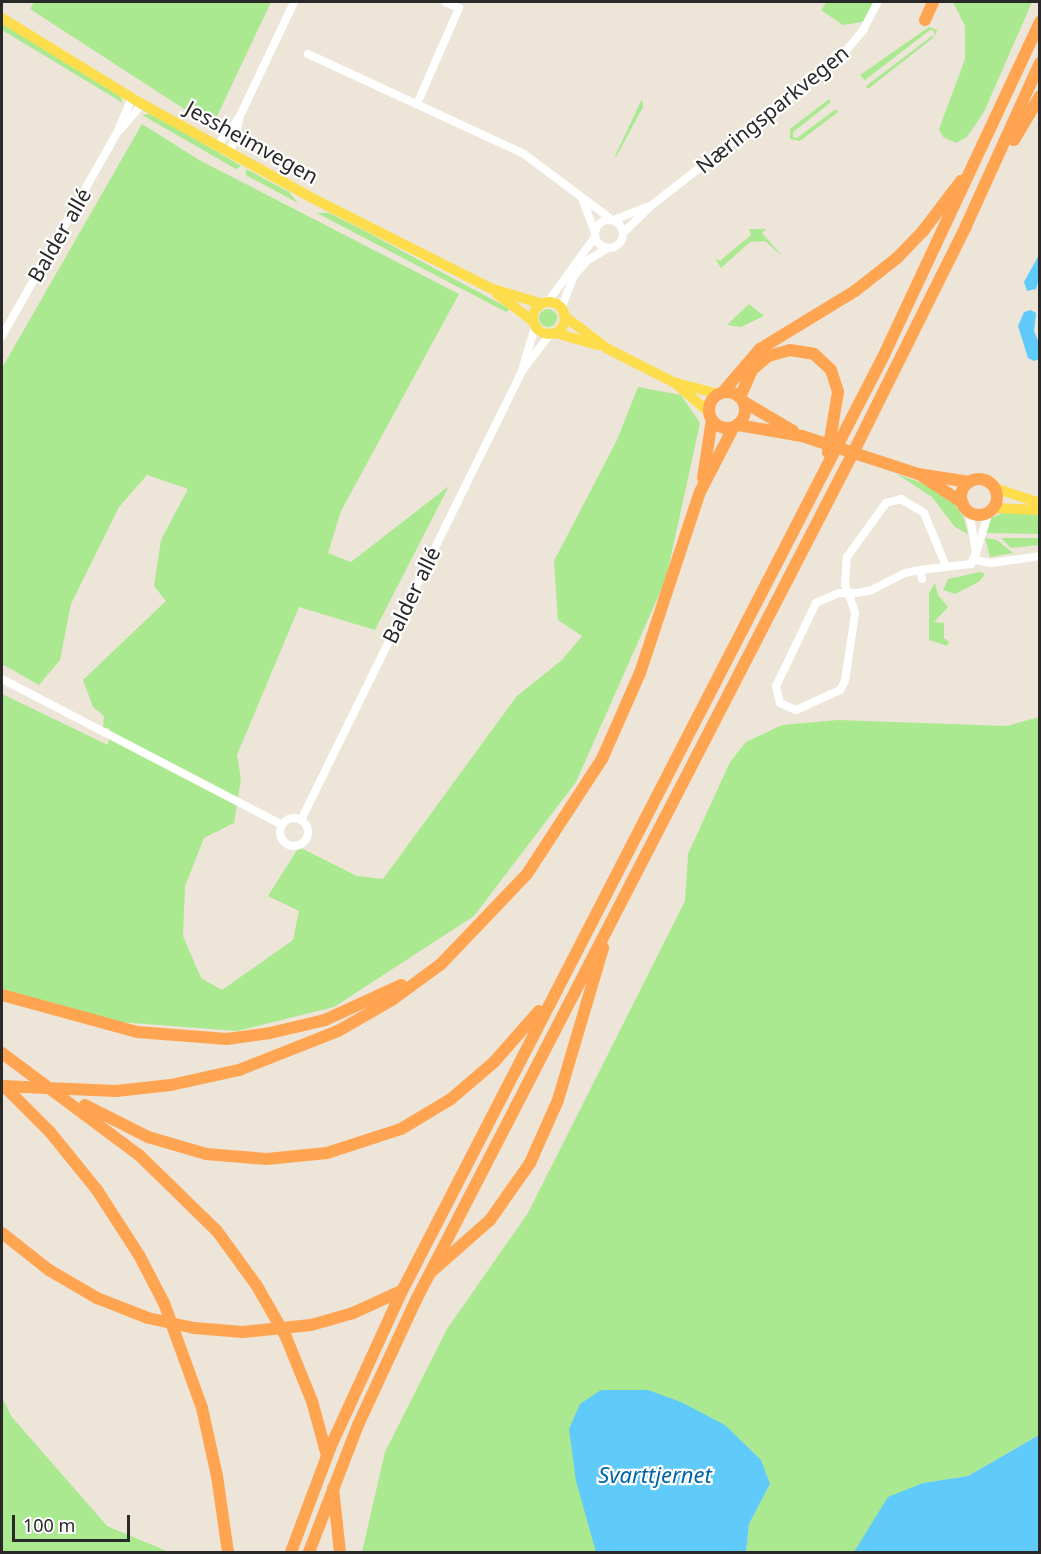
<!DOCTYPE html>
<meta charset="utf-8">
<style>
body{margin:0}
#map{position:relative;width:1041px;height:1554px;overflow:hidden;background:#ede5d8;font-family:"Noto Sans",sans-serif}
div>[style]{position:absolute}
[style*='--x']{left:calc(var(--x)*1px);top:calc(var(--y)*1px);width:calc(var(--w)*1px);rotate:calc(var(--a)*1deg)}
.green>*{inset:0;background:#aae98f}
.round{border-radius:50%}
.water>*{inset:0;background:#60cafa}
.minor>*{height:8px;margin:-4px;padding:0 4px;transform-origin:4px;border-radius:4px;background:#fff}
.minor>.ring{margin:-4px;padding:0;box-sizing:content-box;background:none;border:8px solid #fff;border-radius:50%}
.major>*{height:10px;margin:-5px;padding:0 5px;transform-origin:5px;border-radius:5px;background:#fedd4c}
.major>.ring{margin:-5px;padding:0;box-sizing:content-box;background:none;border:10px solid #fedd4c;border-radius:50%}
.highway>*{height:12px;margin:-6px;padding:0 6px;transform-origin:6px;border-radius:6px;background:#ffa451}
.highway>.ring{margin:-6px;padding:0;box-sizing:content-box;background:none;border:12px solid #ffa451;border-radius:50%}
span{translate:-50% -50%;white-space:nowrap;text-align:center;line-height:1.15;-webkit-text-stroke:4.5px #fff;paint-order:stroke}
.street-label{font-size:21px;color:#292929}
.water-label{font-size:22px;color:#0065a5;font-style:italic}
.frame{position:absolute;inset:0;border:3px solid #292929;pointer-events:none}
.scale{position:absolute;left:12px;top:1515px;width:118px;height:27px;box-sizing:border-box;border:3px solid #292929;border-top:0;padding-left:8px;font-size:18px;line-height:21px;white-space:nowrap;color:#292929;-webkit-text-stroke:4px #fff;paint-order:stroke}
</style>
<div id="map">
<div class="green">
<i style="clip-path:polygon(34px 2px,271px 2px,212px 127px,30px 9px)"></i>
<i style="clip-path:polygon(827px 2px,876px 2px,868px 21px,843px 25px,821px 10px)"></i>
<i style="clip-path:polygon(953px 2px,1032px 2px,984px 112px,967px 137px,956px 143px,943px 137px,939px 129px,965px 59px,965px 26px)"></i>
<i style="clip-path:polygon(2px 23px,120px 96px,123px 103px,2px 30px)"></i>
<i style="clip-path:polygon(929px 27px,937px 30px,935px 37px,934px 31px,930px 30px,865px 80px,860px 75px)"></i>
<i style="clip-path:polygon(932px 36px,934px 37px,868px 89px,866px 86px)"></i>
<i style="clip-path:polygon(642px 99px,643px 107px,616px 157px,615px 156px)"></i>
<i style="clip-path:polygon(829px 99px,831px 102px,793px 132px,793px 137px,797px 138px,836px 109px,838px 112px,800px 141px,790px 139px,790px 129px)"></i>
<i style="clip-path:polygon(149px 114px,155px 115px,241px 166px,236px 169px,142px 115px)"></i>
<i style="clip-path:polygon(142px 124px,201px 161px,459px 294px,341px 511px,328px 553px,351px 562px,449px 486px,375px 630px,299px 607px,237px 755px,241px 779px,234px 823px,204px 838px,185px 886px,183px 936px,201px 978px,222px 990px,293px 940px,299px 911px,268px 896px,299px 847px,357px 876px,383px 879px,517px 696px,562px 660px,582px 636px,558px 620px,554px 561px,617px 440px,638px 387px,681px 395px,700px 423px,666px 579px,576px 782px,474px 916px,334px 1007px,237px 1031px,106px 1021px,2px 989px,2px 694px,108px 745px,110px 729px,103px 727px,104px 716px,93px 707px,83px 680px,166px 601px,154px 586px,161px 540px,188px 489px,147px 475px,119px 507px,71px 604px,60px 660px,39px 685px,2px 664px,2px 368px)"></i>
<i style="clip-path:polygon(246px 169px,289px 192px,298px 203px,246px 175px)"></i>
<i style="clip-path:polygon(317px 213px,329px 213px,365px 231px,510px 309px,506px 312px)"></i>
<i style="clip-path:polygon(749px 229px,766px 229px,762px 233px,783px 257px,765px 241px,750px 242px,721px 268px,715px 258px,720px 261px,751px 235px)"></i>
<i style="clip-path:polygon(749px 304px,764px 316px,741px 327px,727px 325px)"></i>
<i class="round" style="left:539px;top:309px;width:18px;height:18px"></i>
<i style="clip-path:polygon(897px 474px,927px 485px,954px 504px,963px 516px,968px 534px,955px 527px,932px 497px)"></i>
<i style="clip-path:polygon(1003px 513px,1039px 514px,1039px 534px,985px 533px,991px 518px)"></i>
<i style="clip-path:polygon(985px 538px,997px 540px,1013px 553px,990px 557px)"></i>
<i style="clip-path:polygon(1001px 538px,1039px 538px,1039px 545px,1011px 548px)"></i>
<i style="clip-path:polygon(980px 572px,985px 574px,980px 581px,955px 594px,943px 590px,948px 579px)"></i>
<i style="clip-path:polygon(935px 583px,938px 595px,948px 607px,934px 622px,944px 623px,944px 638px,949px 642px,947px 646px,929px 640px,929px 593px)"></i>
<i style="clip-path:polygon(1039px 717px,1039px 1435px,968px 1476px,923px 1483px,854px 1552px,746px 1552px,749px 1524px,770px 1484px,596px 1549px,596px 1552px,362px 1552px,385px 1452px,447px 1329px,528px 1213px,685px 901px,688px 854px,730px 762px,746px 742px,782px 725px,838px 720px,1007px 726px)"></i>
<i style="clip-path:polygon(2px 1397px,11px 1416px,107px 1526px,169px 1552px,2px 1552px)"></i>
</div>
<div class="water">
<i style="clip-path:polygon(1039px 255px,1039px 279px,1036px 289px,1027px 291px,1024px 282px)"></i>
<i style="clip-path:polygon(1031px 310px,1036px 313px,1034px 331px,1039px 343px,1039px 359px,1034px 361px,1028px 358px,1018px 326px,1024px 312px)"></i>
<i style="clip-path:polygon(601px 1390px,648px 1390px,681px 1402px,725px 1425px,761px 1460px,770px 1484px,749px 1524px,746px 1552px,596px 1552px,576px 1481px,569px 1429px,580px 1404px)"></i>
<i style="clip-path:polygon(1039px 1435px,1039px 1552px,854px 1552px,888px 1497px,923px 1483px,968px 1476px)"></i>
</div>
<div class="minor">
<i style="--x:308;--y:54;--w:238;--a:24.8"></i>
<i style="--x:524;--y:154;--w:109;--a:36.8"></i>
<i style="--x:417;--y:104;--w:105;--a:-66.4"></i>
<i style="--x:459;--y:8;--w:15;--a:-157"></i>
<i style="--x:121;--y:129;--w:33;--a:-50"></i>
<i style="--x:217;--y:146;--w:36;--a:-52"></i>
<i style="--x:239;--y:118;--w:128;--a:-64.6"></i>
<i style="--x:230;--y:153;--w:32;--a:-74"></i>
<i style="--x:583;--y:201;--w:34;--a:69"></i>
<i class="ring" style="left:595px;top:220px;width:20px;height:20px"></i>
<i style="--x:614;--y:220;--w:35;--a:-22"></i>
<i style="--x:624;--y:232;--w:39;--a:-44"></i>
<i style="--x:652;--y:205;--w:237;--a:-38"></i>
<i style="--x:839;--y:59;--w:38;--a:-50"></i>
<i style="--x:863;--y:30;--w:32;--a:-62"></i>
<i style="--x:547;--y:303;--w:82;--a:-54"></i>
<i style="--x:561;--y:309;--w:34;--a:-69"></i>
<i style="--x:573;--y:277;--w:23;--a:-49"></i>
<i style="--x:588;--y:260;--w:23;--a:-31"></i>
<i style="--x:2;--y:336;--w:233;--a:-60.5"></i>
<i style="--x:117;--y:133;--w:38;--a:-67"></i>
<i style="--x:523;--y:367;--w:42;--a:-73.3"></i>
<i style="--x:969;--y:511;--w:43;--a:80.5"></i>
<i style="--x:976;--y:553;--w:43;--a:-72.4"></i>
<i style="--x:975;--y:560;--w:16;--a:11"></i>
<i style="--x:991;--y:563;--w:49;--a:-8.1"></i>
<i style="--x:920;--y:570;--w:15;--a:169"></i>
<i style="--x:905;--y:573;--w:37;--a:153"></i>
<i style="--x:872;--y:590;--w:14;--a:168"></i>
<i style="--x:858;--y:593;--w:19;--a:180"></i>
<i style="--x:839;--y:593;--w:25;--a:157"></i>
<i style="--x:816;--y:603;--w:92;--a:115.7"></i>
<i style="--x:776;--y:686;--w:17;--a:77"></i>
<i style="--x:780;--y:703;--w:17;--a:24"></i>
<i style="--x:796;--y:710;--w:48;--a:-24.4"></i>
<i style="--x:840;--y:690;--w:10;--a:-61"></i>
<i style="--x:845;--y:681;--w:69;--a:-81.6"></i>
<i style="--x:855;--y:613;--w:7;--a:-106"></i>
<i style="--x:853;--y:606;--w:14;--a:-111"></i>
<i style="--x:848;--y:593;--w:9;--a:-108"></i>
<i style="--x:845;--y:584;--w:27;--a:-86"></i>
<i style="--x:847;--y:557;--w:67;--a:-54.2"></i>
<i style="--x:886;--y:503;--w:16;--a:-15"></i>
<i style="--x:901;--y:499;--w:27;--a:31"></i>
<i style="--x:924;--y:513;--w:57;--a:67.5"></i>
<i style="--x:922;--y:579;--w:9;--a:-103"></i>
<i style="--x:920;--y:570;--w:51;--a:-6.7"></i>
<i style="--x:971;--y:564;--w:12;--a:-66"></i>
<i style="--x:2;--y:679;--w:316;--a:27.5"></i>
<i class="ring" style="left:280px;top:818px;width:20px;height:20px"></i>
<i style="--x:301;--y:820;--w:500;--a:-63.79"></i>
<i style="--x:522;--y:371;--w:46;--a:-52.9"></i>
</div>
<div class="major">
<i style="--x:2;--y:18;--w:164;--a:31.6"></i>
<i style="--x:142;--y:104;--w:194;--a:28.9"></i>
<i style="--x:312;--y:198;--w:199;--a:26.8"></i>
<i style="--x:490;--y:288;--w:54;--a:17.1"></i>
<i style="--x:497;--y:294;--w:45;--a:36.9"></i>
<i class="ring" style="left:533px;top:302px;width:22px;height:22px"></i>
<i style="--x:564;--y:316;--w:55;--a:36.9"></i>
<i style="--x:608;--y:349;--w:73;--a:26.9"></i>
<i style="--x:673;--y:382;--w:47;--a:14.9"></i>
<i style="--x:555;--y:333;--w:45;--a:15.6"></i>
<i style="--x:676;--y:384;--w:43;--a:40.3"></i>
<i style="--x:995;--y:488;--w:47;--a:18.4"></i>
<i style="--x:993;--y:508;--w:47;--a:2.4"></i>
</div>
<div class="highway">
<i style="--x:925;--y:20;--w:20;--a:-66"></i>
<i style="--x:1014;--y:140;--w:51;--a:-59.4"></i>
<i class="ring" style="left:709px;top:392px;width:24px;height:24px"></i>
<i style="--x:723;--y:392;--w:57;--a:-49.3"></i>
<i style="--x:760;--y:349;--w:111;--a:-31.4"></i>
<i style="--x:855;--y:291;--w:53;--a:-38.2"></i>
<i style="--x:897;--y:258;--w:37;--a:-46"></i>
<i style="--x:923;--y:231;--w:63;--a:-52.8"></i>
<i style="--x:740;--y:397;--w:30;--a:-66"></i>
<i style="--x:752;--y:370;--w:21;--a:-41"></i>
<i style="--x:768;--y:356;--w:23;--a:-15"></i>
<i style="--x:790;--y:350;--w:24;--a:9"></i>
<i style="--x:814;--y:354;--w:23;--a:43"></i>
<i style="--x:831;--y:370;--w:23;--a:72"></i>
<i style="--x:838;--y:392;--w:61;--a:99.5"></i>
<i style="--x:744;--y:402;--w:57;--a:30.6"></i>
<i style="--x:738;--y:425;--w:65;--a:9.8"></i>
<i style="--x:802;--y:436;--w:122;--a:18.1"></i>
<i style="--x:918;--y:474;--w:52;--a:8.9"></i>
<i style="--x:922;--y:476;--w:49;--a:33.4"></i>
<i style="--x:703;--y:478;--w:59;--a:-81.2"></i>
<i class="ring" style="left:961px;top:479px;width:24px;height:24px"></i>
<i style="--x:2;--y:995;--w:140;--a:15.3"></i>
<i style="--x:137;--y:1032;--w:90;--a:4.4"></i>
<i style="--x:227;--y:1039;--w:43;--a:-7.9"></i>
<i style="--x:270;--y:1033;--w:57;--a:-13.3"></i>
<i style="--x:325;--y:1020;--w:84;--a:-24.7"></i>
<i style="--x:2;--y:1053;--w:171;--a:36.7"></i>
<i style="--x:139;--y:1155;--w:109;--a:44.3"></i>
<i style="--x:217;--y:1231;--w:68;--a:54"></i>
<i style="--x:257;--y:1286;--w:59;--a:60.4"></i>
<i style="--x:286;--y:1337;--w:69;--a:67.9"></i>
<i style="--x:312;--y:1401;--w:57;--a:74.7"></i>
<i style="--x:2;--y:1086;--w:114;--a:2.5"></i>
<i style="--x:116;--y:1091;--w:55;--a:-6.2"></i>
<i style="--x:171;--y:1085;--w:70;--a:-12.4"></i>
<i style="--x:239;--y:1070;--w:106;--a:-21.5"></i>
<i style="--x:338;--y:1031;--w:62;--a:-29.9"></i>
<i style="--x:392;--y:1000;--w:61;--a:-36.3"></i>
<i style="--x:441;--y:964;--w:124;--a:-46.3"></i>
<i style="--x:527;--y:874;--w:137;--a:-56.9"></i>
<i style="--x:602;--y:759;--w:94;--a:-66.2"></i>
<i style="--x:640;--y:673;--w:191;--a:-71.7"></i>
<i style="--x:700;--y:492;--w:72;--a:-62.7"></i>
<i style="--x:4;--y:1086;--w:65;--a:45"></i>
<i style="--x:50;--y:1132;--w:75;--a:51"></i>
<i style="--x:97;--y:1190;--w:77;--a:57.1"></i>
<i style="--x:139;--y:1255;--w:54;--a:62.5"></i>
<i style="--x:164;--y:1303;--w:112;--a:70.1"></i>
<i style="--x:202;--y:1408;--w:70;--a:77.6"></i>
<i style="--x:217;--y:1476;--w:77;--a:81.8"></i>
<i style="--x:85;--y:1105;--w:71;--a:26.9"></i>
<i style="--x:148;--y:1137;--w:60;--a:16.3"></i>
<i style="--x:206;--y:1154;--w:61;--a:4.7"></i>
<i style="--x:267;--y:1159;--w:60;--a:-5.7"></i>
<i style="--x:327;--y:1153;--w:78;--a:-18"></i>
<i style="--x:401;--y:1129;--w:58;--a:-31"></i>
<i style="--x:451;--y:1099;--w:57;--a:-40.7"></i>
<i style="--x:494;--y:1062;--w:68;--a:-48.6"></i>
<i style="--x:2;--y:1233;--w:60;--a:38.2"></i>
<i style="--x:49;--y:1270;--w:56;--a:30.3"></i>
<i style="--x:97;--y:1298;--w:55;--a:21.4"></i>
<i style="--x:148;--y:1318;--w:47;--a:12.3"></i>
<i style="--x:194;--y:1328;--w:49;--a:4.7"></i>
<i style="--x:243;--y:1332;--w:68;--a:-5.9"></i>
<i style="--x:311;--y:1325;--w:44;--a:-15.9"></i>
<i style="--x:353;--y:1313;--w:53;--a:-24.6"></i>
<i style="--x:431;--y:1272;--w:79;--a:-41.4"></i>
<i style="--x:490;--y:1220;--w:70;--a:-54.9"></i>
<i style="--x:530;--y:1163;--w:69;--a:-66"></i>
<i style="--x:558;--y:1100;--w:159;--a:-73.5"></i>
<i style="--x:333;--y:1488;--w:64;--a:83.8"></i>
<i style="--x:291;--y:1552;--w:111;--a:-69.4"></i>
<i style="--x:330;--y:1448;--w:170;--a:-65.4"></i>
<i style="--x:401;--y:1293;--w:1055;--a:-62.75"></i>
<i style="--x:884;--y:355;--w:368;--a:-64.9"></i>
<i style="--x:309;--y:1552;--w:136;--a:-68.9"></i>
<i style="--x:358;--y:1425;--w:140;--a:-65.1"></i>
<i style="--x:417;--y:1298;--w:955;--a:-62.71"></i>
<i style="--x:855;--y:449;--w:249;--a:-63.5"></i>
<i style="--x:966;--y:226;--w:179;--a:-65.6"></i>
</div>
<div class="street-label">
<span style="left:772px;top:109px;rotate:-39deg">Næringsparkvegen</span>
<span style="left:252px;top:142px;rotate:29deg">Jessheimvegen</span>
<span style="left:59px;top:235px;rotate:-60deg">Balder allé</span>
<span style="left:411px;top:595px;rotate:-64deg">Balder allé</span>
</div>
<div class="water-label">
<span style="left:655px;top:1475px">Svarttjernet</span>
</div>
<div class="frame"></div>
<div class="scale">100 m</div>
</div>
